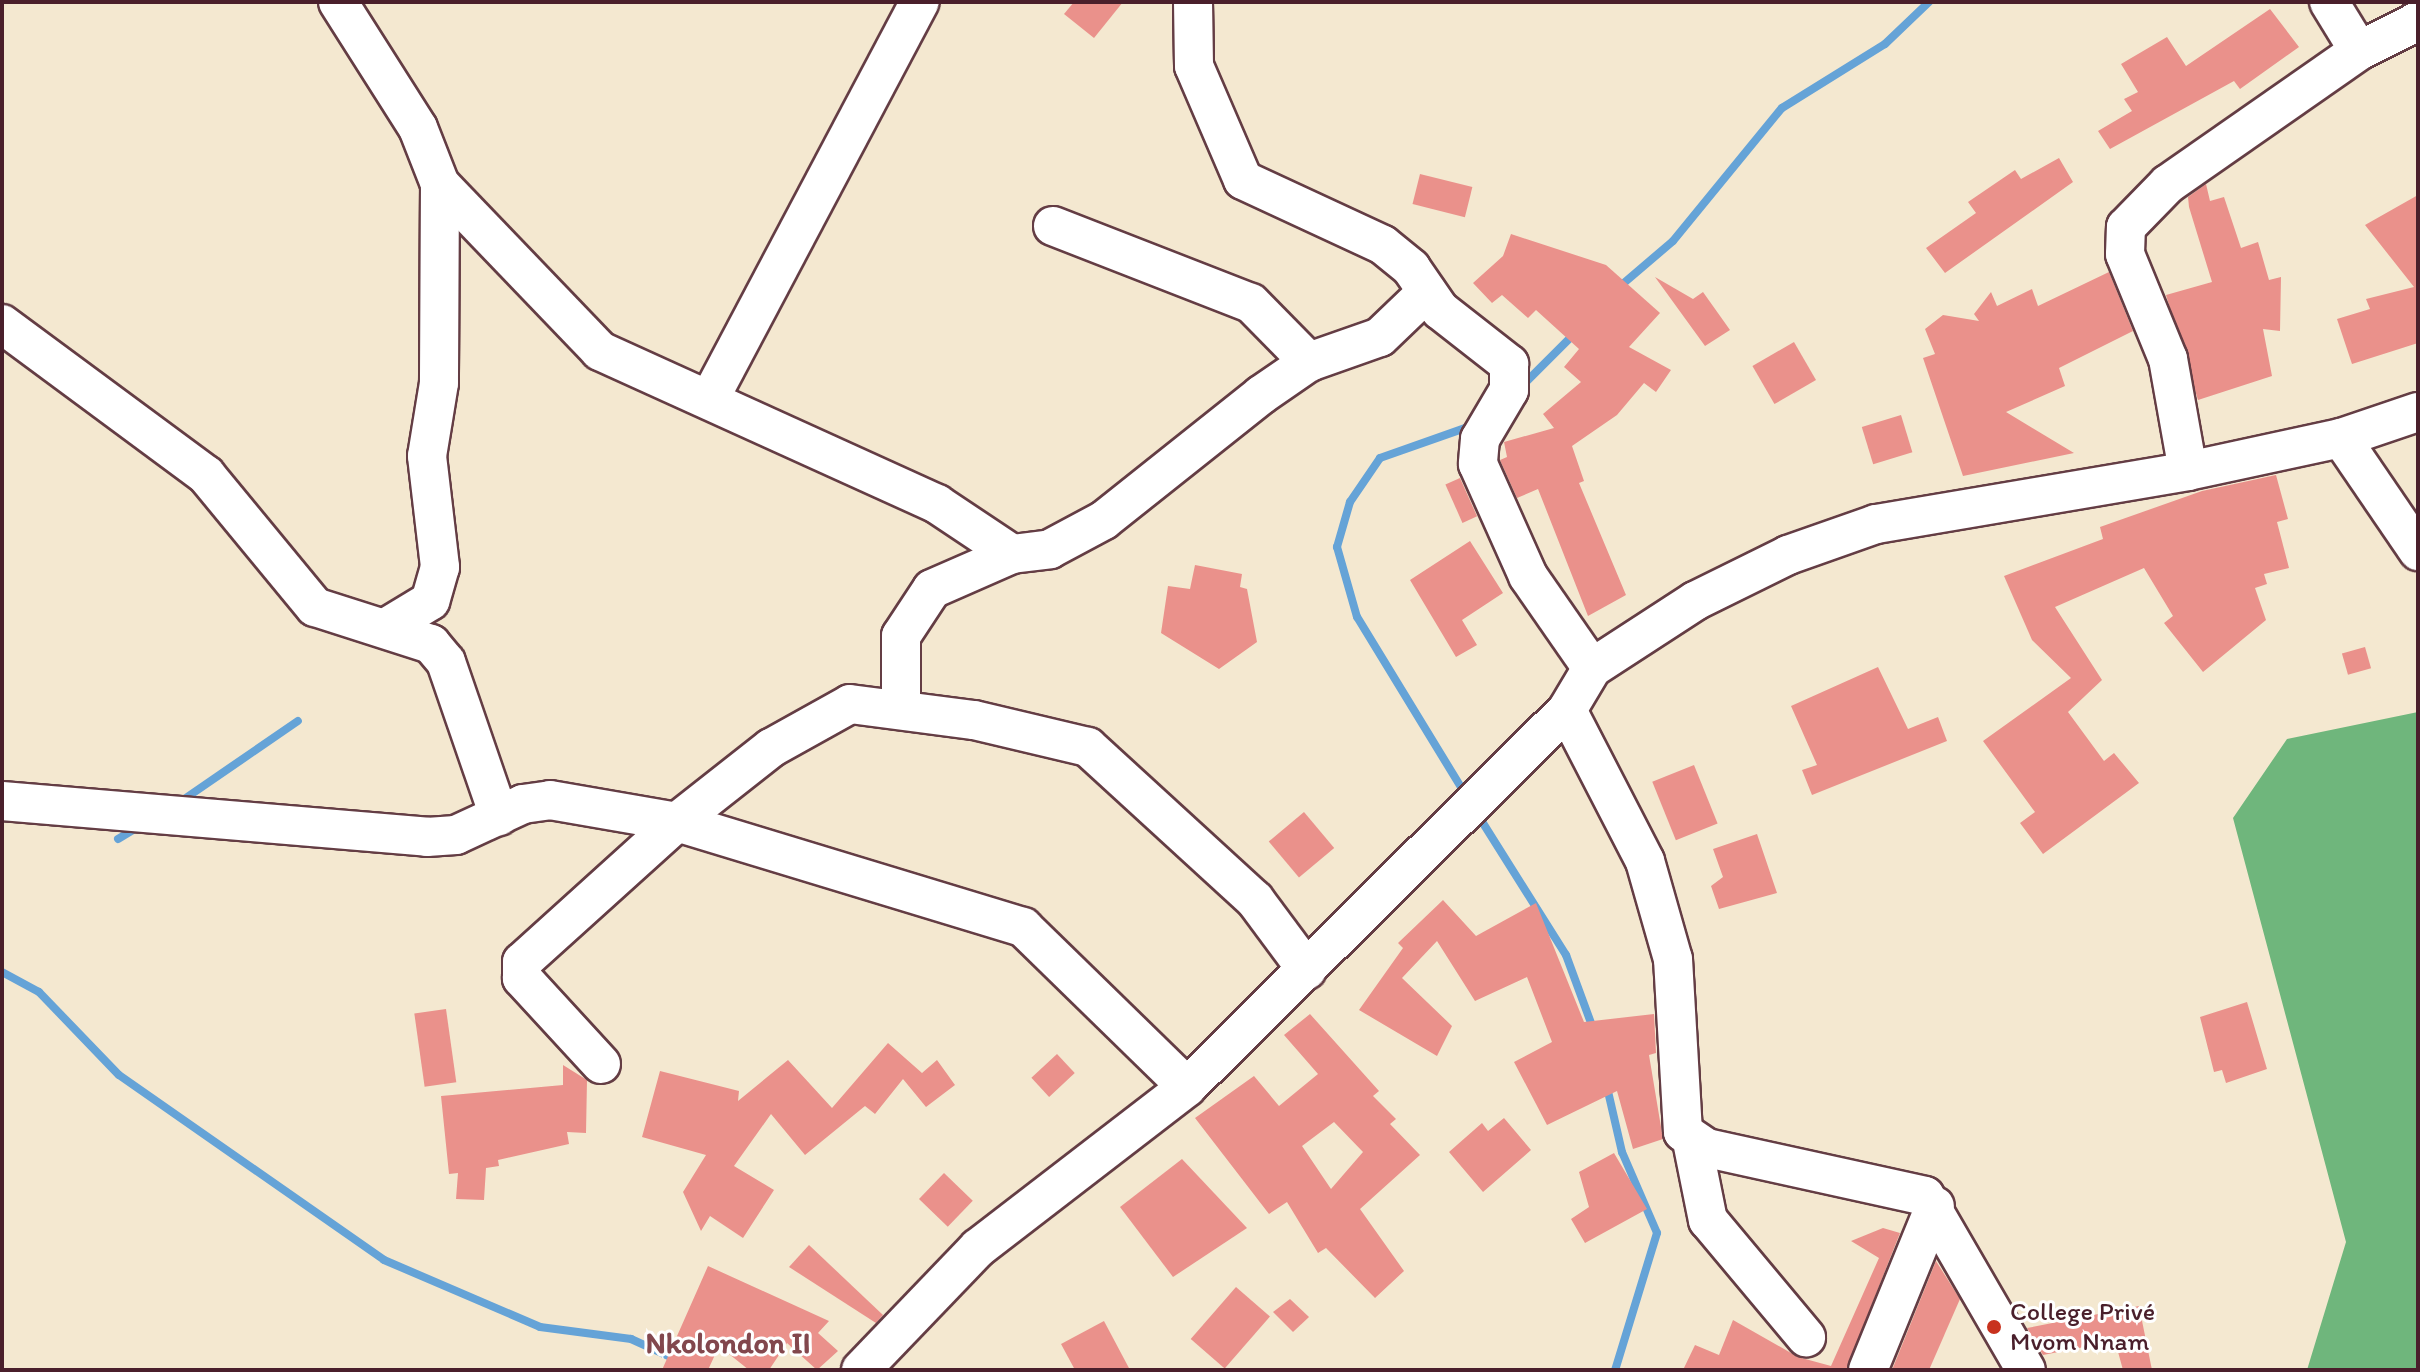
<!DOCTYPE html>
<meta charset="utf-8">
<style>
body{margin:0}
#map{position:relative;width:2420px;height:1372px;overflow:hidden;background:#f4e8d0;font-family:Itim,sans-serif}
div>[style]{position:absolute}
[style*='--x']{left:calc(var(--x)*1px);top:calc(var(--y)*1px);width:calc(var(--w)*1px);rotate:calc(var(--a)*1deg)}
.forest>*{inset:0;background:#6fb67c}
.stream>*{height:8px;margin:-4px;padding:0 4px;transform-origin:4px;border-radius:4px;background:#65a3d7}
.building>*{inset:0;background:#ea918b;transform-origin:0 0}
.roads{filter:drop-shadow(2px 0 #643d44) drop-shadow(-2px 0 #643d44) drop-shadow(0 2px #643d44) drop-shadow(0 -2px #643d44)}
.minor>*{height:38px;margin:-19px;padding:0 19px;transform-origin:19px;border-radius:19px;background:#fff}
.dots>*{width:22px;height:22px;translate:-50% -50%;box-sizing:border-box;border:4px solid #fff;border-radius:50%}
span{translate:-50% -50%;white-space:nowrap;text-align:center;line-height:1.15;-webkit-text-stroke:6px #fff;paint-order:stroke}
.poi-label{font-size:26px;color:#4a1f2b}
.left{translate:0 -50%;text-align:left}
.quarter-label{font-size:30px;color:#82474d;font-weight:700}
.frame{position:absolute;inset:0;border:4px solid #4a1f2b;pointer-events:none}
</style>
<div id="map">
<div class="forest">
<i style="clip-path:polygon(2418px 712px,2418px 1370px,2307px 1370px,2346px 1242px,2233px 818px,2287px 739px)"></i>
</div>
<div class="stream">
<i style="--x:1618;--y:288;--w:72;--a:-40.5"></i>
<i style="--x:1673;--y:241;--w:172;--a:-50.7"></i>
<i style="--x:1782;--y:108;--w:121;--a:-31.9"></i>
<i style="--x:1885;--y:44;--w:61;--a:-43.7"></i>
<i style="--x:1520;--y:388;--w:78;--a:-45"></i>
<i style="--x:1467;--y:797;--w:211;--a:-121.4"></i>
<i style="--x:1357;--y:617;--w:73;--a:-105.9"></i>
<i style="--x:1337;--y:547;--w:47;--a:-73.9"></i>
<i style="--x:1350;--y:502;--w:53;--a:-55.7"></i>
<i style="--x:1380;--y:458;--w:96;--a:-19.4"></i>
<i style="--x:180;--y:802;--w:143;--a:-34.5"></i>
<i style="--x:1476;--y:812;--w:169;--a:57.8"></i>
<i style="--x:1566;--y:955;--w:81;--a:69.8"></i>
<i style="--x:118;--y:839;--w:27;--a:-31"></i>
<i style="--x:2;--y:972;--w:42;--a:28.4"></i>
<i style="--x:39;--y:992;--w:115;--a:46.1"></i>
<i style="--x:119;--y:1075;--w:323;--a:34.9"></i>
<i style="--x:384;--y:1260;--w:170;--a:23.2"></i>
<i style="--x:540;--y:1327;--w:92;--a:7.5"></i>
<i style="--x:631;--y:1339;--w:51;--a:24.5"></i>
<i style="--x:1607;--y:1087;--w:67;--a:77"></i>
<i style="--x:1622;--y:1152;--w:88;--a:66.6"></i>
<i style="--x:1657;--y:1233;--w:143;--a:107"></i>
</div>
<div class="building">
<i style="clip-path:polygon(1074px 2px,1123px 2px,1094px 38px,1064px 14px)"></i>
<i style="clip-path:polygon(2270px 9px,2299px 47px,2240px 89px,2234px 81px,2110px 149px,2098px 131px,2132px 111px,2124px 99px,2138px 92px,2121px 64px,2167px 37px,2186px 66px)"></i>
<i style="clip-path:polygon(2059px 158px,2073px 182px,1945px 273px,1926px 248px,1976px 213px,1968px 202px,2015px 170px,2021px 179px)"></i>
<i style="left:1420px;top:174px;width:54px;height:31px;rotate:14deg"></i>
<i style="clip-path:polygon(2206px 184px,2210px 201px,2224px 197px,2241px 248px,2258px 242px,2269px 280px,2281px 277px,2280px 331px,2263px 329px,2272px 376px,2198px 400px,2166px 295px,2212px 282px,2189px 207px,2188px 197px)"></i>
<i style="clip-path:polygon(2418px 195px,2418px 343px,2352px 364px,2337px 319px,2370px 309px,2366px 299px,2414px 287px,2365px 225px)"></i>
<i style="clip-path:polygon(1511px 234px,1606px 265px,1660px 313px,1629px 347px,1671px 370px,1656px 392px,1644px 383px,1617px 415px,1572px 446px,1584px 481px,1579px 483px,1626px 595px,1588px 616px,1538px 489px,1517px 498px,1500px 460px,1507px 457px,1504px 442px,1554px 428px,1543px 414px,1581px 382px,1564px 367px,1579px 349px,1536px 310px,1528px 318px,1502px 295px,1492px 303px,1473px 283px,1503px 256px)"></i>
<i style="clip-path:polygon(2109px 272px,2133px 331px,2059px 368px,2065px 386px,2006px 412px,2074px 453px,1963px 476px,1923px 358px,1935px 354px,1925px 329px,1943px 315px,1979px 321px,1974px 314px,1991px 292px,1997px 306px,2032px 289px,2038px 306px)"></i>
<i style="clip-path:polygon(1655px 277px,1693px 299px,1703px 292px,1730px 330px,1705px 346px)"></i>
<i style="left:1794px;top:342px;width:44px;height:48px;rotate:60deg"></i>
<i style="left:1901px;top:415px;width:39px;height:41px;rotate:73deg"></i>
<i style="clip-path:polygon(2276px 475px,2288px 519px,2277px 522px,2289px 568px,2264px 574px,2267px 584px,2255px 588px,2266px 620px,2203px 672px,2164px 623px,2173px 616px,2144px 568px,2055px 607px,2102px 680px,2068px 712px,2104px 761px,2114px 753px,2139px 783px,2043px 854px,2020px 823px,2035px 812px,1983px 741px,2071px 678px,2032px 640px,2004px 576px,2103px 539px,2100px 527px,2202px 491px)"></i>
<i style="left:1460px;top:478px;width:42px;height:16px;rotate:66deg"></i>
<i style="clip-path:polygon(1470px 541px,1503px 593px,1462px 620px,1477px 645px,1456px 657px,1410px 580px)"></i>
<i style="clip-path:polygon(1195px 565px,1242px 574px,1240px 587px,1247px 589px,1257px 642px,1219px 669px,1161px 633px,1168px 586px,1190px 589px)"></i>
<i style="left:2365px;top:647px;width:22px;height:24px;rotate:74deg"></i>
<i style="clip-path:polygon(1878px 667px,1908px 729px,1938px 717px,1947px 741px,1812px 795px,1802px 770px,1817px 765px,1791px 706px)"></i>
<i style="left:1694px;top:765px;width:63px;height:45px;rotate:68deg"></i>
<i style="left:1304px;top:812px;width:47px;height:46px;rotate:50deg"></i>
<i style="clip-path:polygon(1757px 834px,1777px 893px,1719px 909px,1711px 886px,1723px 877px,1713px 849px)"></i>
<i style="clip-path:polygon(1443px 900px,1476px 936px,1536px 903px,1584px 1022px,1654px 1014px,1656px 1053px,1649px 1055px,1663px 1139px,1633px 1149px,1617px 1091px,1547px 1125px,1514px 1062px,1552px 1042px,1527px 977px,1475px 1001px,1437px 941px,1402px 978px,1452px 1026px,1437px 1056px,1359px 1010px,1403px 948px,1398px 943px)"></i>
<i style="clip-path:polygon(2247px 1002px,2267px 1069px,2226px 1083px,2222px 1070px,2214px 1072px,2200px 1017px)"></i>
<i style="left:446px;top:1009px;width:74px;height:32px;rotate:82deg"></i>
<i style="clip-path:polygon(evenodd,1310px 1014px,1379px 1091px,1373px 1096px,1396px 1119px,1390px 1124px,1420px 1155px,1360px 1209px,1404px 1271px,1375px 1298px,1326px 1248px,1318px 1253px,1287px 1202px,1269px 1214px,1195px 1118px,1254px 1076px,1279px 1106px,1318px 1074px,1284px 1035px,1310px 1014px,1334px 1122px,1363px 1152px,1331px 1189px,1302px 1146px,1334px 1122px)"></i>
<i style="clip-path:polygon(888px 1043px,922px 1073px,937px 1060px,955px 1085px,926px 1107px,903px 1079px,875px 1114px,865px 1106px,805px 1155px,771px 1114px,734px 1166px,774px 1190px,743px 1238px,710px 1216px,701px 1231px,683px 1192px,706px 1155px,642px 1137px,660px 1071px,739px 1091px,738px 1101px,788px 1060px,832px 1108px)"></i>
<i style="left:1057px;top:1054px;width:26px;height:35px;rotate:47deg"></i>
<i style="clip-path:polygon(563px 1065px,587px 1080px,586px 1133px,567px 1132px,569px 1144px,498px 1160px,499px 1166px,486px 1168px,484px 1200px,456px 1199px,458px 1173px,449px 1174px,441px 1096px,563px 1085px)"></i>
<i style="clip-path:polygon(1504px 1118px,1531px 1150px,1483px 1192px,1449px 1152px,1482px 1123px,1488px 1131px)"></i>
<i style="clip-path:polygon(1614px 1153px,1647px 1209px,1585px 1243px,1571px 1219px,1589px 1207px,1579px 1172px)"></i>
<i style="clip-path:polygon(1182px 1159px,1247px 1228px,1173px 1277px,1120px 1207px)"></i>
<i style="left:944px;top:1173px;width:40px;height:36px;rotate:44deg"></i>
<i style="clip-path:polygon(1883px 1228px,1900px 1233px,1846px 1370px,1683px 1370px,1695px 1345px,1719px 1355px,1733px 1320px,1798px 1357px,1831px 1366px,1879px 1258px,1851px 1241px)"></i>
<i style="clip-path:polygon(809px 1245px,883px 1315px,876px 1323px,789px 1267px)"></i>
<i style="clip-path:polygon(1936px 1261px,1960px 1299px,1929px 1370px,1892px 1370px)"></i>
<i style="clip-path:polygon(708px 1266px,829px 1321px,818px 1333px,838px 1351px,817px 1370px,787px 1343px,769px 1370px,749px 1370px,719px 1346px,708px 1370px,662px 1370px)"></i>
<i style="left:1236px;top:1287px;width:45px;height:69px;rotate:41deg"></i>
<i style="clip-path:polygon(1290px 1299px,1309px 1317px,1293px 1332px,1273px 1312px)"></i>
<i style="clip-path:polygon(2139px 1306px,2152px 1370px,2123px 1370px,2115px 1341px,2043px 1355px,2027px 1328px)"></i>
<i style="clip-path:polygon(1104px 1321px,1130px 1370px,1075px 1370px,1061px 1344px)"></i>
</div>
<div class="roads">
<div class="minor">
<i style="--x:338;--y:2;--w:149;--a:57.6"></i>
<i style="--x:418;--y:128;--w:60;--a:68.6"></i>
<i style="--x:440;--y:184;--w:199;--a:90.3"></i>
<i style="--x:439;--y:383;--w:74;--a:99.3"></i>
<i style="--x:427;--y:456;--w:112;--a:83.3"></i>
<i style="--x:440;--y:567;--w:35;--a:106"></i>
<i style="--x:430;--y:601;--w:50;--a:148.8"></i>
<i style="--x:1193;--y:2;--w:64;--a:89.1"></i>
<i style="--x:1194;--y:66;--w:124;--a:66.7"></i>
<i style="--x:1243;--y:180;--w:154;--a:24.9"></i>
<i style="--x:1383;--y:245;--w:36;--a:39"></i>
<i style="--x:1411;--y:268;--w:51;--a:55.4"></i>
<i style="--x:1440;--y:310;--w:88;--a:38"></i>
<i style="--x:1509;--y:364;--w:26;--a:90"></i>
<i style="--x:1509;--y:390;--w:57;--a:120.6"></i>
<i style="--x:1480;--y:439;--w:25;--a:95"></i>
<i style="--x:1478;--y:464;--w:123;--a:65.9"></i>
<i style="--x:1528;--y:576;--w:112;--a:55.2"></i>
<i style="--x:2329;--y:2;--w:57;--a:58.5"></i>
<i style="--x:440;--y:184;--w:231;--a:46.2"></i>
<i style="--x:600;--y:351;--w:370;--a:24.4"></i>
<i style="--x:937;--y:504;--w:90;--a:33.7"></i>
<i style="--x:1053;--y:226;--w:212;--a:21.3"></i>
<i style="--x:1251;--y:303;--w:83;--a:45.5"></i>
<i style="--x:2;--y:324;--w:254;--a:36.5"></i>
<i style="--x:206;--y:475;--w:171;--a:50.5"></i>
<i style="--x:315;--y:607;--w:122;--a:17.7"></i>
<i style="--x:431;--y:644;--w:23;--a:50"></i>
<i style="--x:446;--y:662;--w:163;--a:71"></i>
<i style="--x:711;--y:396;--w:446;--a:-62.1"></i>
<i style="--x:2341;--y:438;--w:137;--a:55.7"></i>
<i style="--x:2188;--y:471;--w:114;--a:-100.1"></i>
<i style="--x:2168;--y:359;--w:113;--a:-112.3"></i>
<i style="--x:2125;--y:254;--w:27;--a:-88"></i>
<i style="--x:2126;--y:227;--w:60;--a:-45.7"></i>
<i style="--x:2168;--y:184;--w:233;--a:-34.9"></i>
<i style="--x:2359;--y:51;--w:66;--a:-27"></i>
<i style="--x:901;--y:708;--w:72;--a:-90"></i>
<i style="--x:901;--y:636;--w:56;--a:-56.6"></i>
<i style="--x:932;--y:589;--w:87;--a:-23.6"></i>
<i style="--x:1012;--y:554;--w:38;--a:-7"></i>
<i style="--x:1050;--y:549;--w:61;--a:-28.2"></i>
<i style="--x:1104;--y:520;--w:201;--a:-38.5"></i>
<i style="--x:1261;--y:395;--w:58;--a:-34.5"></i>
<i style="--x:1309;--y:362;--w:75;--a:-19.4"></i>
<i style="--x:1380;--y:337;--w:65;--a:-43.8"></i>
<i style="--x:1567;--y:710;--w:170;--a:62.7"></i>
<i style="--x:1645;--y:861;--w:102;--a:74.1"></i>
<i style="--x:1673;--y:959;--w:173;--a:86.7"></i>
<i style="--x:1683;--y:1132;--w:29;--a:34"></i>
<i style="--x:1707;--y:1148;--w:223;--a:12.4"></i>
<i style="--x:1925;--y:1196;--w:201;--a:59.9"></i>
<i style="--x:2;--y:801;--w:427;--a:4.8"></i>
<i style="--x:427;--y:837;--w:29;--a:-4"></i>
<i style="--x:456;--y:835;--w:74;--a:-24.8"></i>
<i style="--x:523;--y:804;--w:27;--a:-8"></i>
<i style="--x:550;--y:800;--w:129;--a:9.8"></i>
<i style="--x:677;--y:822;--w:362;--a:16.9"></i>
<i style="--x:1023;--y:927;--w:229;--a:44.3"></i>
<i style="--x:601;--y:1064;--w:117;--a:-132.6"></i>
<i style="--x:522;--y:978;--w:16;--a:-90"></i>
<i style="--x:522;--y:962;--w:209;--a:-42.1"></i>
<i style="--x:677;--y:822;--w:120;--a:-38.2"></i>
<i style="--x:771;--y:748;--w:90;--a:-29.1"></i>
<i style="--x:850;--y:704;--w:125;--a:7.4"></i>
<i style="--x:974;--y:720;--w:117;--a:13.3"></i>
<i style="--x:1088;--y:747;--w:226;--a:42.5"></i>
<i style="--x:1255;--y:900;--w:87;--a:53.4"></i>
<i style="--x:1692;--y:1141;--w:81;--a:78.6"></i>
<i style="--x:1708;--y:1220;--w:153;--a:50.1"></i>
<i style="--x:861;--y:1370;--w:169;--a:-46.2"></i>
<i style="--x:978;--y:1248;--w:264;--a:-37.6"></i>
<i style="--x:1187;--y:1087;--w:535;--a:-44.77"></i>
<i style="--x:1567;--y:710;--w:49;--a:-59.2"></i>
<i style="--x:1592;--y:668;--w:123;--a:-33"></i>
<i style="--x:1695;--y:601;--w:104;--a:-26.3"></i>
<i style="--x:1788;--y:555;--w:93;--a:-19.4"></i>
<i style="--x:1876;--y:524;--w:316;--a:-9.6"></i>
<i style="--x:2188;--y:471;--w:157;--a:-12.2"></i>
<i style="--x:2341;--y:438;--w:81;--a:-18.7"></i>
<i style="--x:1868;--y:1370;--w:177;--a:-67.8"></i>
</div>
</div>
<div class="dots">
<i style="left:1994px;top:1327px;background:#c8321e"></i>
</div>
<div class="poi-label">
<span class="left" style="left:2010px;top:1327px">College Privé<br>Mvom Nnam</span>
</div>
<div class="quarter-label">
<span style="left:728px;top:1343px">Nkolondon II</span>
</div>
<div class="frame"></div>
</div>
